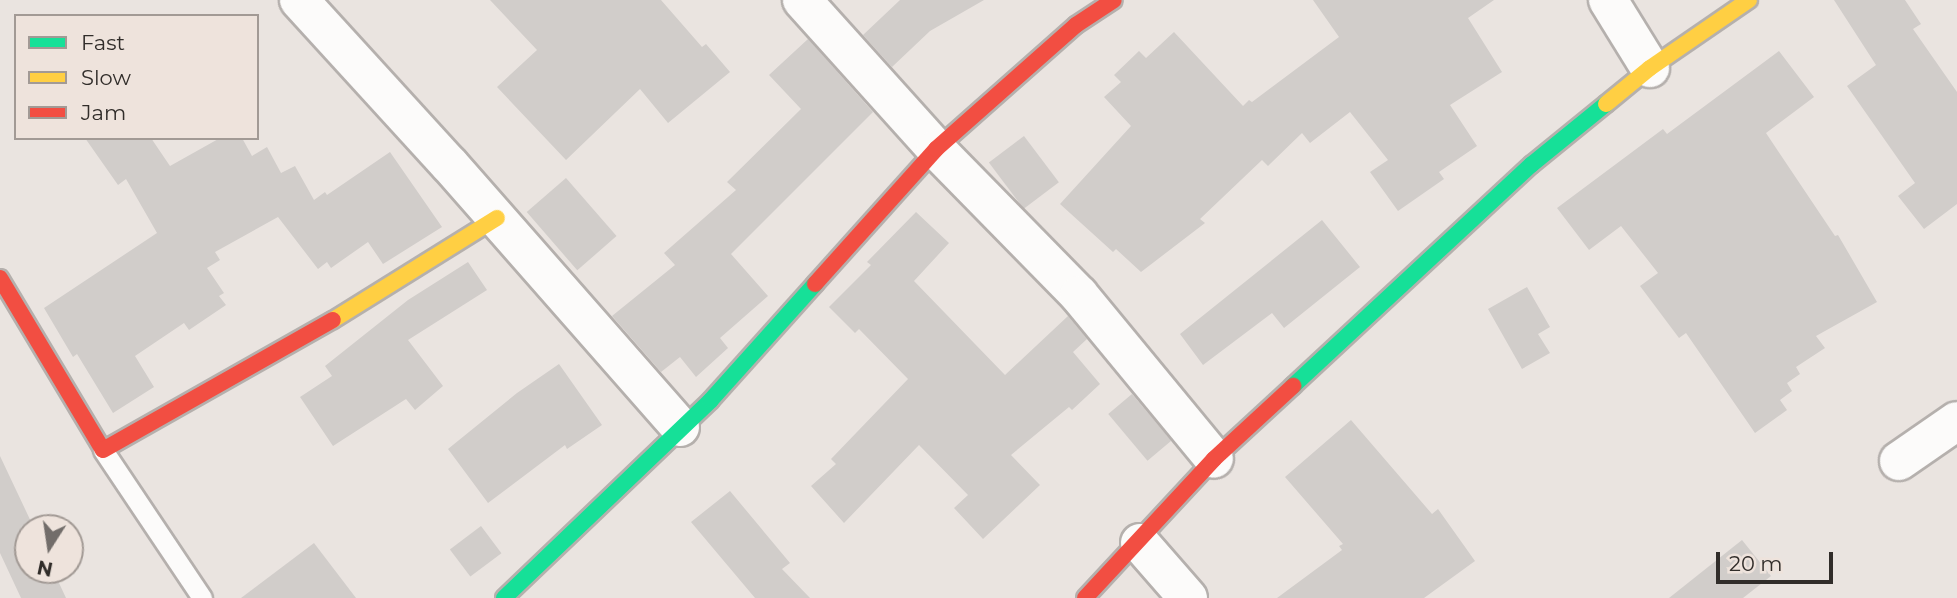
<!DOCTYPE html>
<style>
body{margin:0}
#map{position:relative;width:1957px;height:598px;overflow:hidden;background:#eae4e0;font-family:Montserrat,sans-serif}
div>[style]{position:absolute}
[style*='--x']{left:calc(var(--x)*1px);top:calc(var(--y)*1px);width:calc(var(--w)*1px);rotate:calc(var(--a)*1deg)}
.building>*{inset:0;background:#d1cdca;transform-origin:0 0}
.roads{filter:drop-shadow(2px 0 #b5b0ad) drop-shadow(-2px 0 #b5b0ad) drop-shadow(0 2px #b5b0ad) drop-shadow(0 -2px #b5b0ad)}
.lane>*{height:19px;margin:-9.5px;padding:0 9.5px;transform-origin:9.5px;border-radius:9.5px;background:#fcfbfa}
.street>*{height:38px;margin:-19px;padding:0 19px;transform-origin:19px;border-radius:19px;background:#fcfbfa}
.fast>*{height:16px;margin:-8px;padding:0 8px;transform-origin:8px;border-radius:8px;background:#16e098}
.slow>*{height:16px;margin:-8px;padding:0 8px;transform-origin:8px;border-radius:8px;background:#ffcf43}
.jam>*{height:16px;margin:-8px;padding:0 8px;transform-origin:8px;border-radius:8px;background:#f24e42}
span{translate:-50% -50%;white-space:nowrap;text-align:center;line-height:1.15;-webkit-text-stroke:5px #eee3dc;paint-order:stroke}
.legend{position:absolute;left:14px;top:14px;width:245px;height:126px;box-sizing:border-box;background:#eee3dc;border:2px solid #a29a95;margin:0;padding:9px 12px;list-style:none;font-size:21px;color:#312d2a}
.legend li{display:flex;align-items:center;gap:14px;height:35px}
.legend b{width:35px;border:2px solid #a29a95}
.north{position:absolute;left:14px;top:514px;width:70px;height:70px;box-sizing:border-box;background:#eee3dc;border:2px solid #a29a95;border-radius:50%;rotate:192deg;font-size:19px;font-weight:700;line-height:28px;text-align:center;color:#312d2a}
.north::after{content:'';display:block;margin:auto;width:24px;height:32px;background:#726d6a;clip-path:polygon(50% 0,100% 100%,50% 72%,0 100%)}
.scale{position:absolute;left:1716px;top:552px;width:117px;height:32px;box-sizing:border-box;border:4px solid #312d2a;border-top:0;padding-left:9px;font-size:21px;line-height:24px;white-space:nowrap;color:#312d2a;-webkit-text-stroke:5px #eee3dc;paint-order:stroke}
</style>
<div id="map">
<div class="building">
<i style="clip-path:polygon(490px 0,661px 0,702px 47px,706px 44px,730px 72px,668px 123px,640px 89px,566px 160px,497px 87px,537px 50px)"></i>
<i style="clip-path:polygon(900px 0,984px 0,930px 31px,892px 67px,863px 35px)"></i>
<i style="clip-path:polygon(1313px 0,1494px 0,1468px 18px,1502px 72px,1450px 105px,1477px 146px,1439px 172px,1444px 179px,1398px 211px,1370px 172px,1388px 160px,1350px 112px,1310px 143px,1302px 133px,1268px 166px,1262px 160px,1200px 219px,1205px 223px,1141px 272px,1116px 249px,1113px 252px,1060px 204px,1131px 126px,1104px 97px,1121px 82px,1114px 75px,1139px 51px,1146px 58px,1174px 32px,1243px 106px,1249px 100px,1252px 102px,1339px 37px)"></i>
<i style="clip-path:polygon(1834px 0,1905px 0,1921px 24px,1913px 29px,1957px 92px,1957px 204px,1924px 229px,1898px 196px,1915px 183px,1847px 86px,1876px 65px)"></i>
<i style="clip-path:polygon(808px 39px,873px 112px,731px 254px,768px 296px,720px 338px,728px 348px,696px 377px,680px 357px,661px 372px,612px 316px,675px 265px,664px 253px,736px 190px,727px 182px,801px 109px,769px 75px)"></i>
<i style="clip-path:polygon(1779px 51px,1814px 97px,1766px 133px,1835px 236px,1838px 235px,1877px 302px,1816px 336px,1825px 348px,1796px 367px,1800px 374px,1787px 383px,1792px 391px,1780px 400px,1787px 410px,1755px 433px,1686px 333px,1679px 338px,1640px 286px,1658px 273px,1621px 226px,1589px 250px,1557px 208px,1663px 129px,1667px 134px)"></i>
<i style="left:1024px;top:136px;width:58px;height:44px;rotate:53deg"></i>
<i style="clip-path:polygon(85px 138px,151px 138px,170px 166px,220px 138px,242px 138px,252px 156px,267px 147px,281px 173px,295px 166px,314px 200px,325px 192px,327px 195px,390px 152px,442px 227px,383px 264px,368px 242px,331px 268px,327px 262px,318px 269px,278px 217px,215px 252px,220px 260px,207px 268px,224px 293px,219px 296px,226px 305px,189px 330px,184px 323px,135px 356px,154px 387px,113px 413px,77px 354px,73px 357px,44px 308px,157px 233px,126px 179px,118px 185px)"></i>
<i style="left:566px;top:178px;width:77px;height:52px;rotate:49deg"></i>
<i style="clip-path:polygon(916px 212px,949px 243px,914px 281px,1005px 375px,1068px 316px,1087px 339px,1073px 352px,1100px 384px,1072px 410px,1069px 407px,1011px 455px,1040px 485px,983px 539px,954px 508px,968px 495px,919px 445px,844px 523px,811px 486px,836px 464px,831px 459px,908px 379px,859px 329px,855px 333px,829px 307px,871px 265px,867px 262px)"></i>
<i style="clip-path:polygon(1322px 220px,1360px 267px,1284px 328px,1272px 313px,1203px 365px,1180px 334px)"></i>
<i style="clip-path:polygon(468px 262px,487px 290px,408px 340px,443px 386px,415px 410px,406px 399px,333px 446px,300px 397px,332px 376px,325px 366px,408px 300px)"></i>
<i style="clip-path:polygon(1527px 287px,1550px 327px,1538px 334px,1550px 353px,1522px 369px,1488px 309px)"></i>
<i style="clip-path:polygon(559px 364px,602px 425px,567px 449px,565px 445px,488px 503px,448px 449px,517px 393px)"></i>
<i style="left:1132px;top:394px;width:61px;height:31px;rotate:50deg"></i>
<i style="clip-path:polygon(1351px 420px,1432px 514px,1438px 509px,1475px 561px,1424px 598px,1277px 598px,1342px 550px,1339px 546px,1343px 544px,1285px 477px)"></i>
<i style="clip-path:polygon(0 456px,34px 528px,28px 528px,28px 570px,53px 570px,66px 598px,21px 598px,0 553px)"></i>
<i style="clip-path:polygon(730px 491px,790px 563px,782px 569px,810px 598px,755px 598px,691px 522px)"></i>
<i style="left:481px;top:526px;width:34px;height:39px;rotate:53deg"></i>
<i style="clip-path:polygon(1742px 540px,1771px 576px,1743px 598px,1669px 598px)"></i>
<i style="clip-path:polygon(314px 543px,356px 598px,241px 598px)"></i>
</div>
<div class="roads">
<div class="lane">
<i style="--x:103;--y:450;--w:178;--a:56.2"></i>
</div>
<div class="street">
<i style="--x:299;--y:0;--w:222;--a:47.6"></i>
<i style="--x:449;--y:164;--w:350;--a:48.7"></i>
<i style="--x:802;--y:0;--w:200;--a:48"></i>
<i style="--x:936;--y:149;--w:204;--a:45.6"></i>
<i style="--x:1079;--y:295;--w:212;--a:50.5"></i>
<i style="--x:1608;--y:0;--w:80;--a:58.3"></i>
<i style="--x:1899;--y:461;--w:70;--a:-34.6"></i>
<i style="--x:1140;--y:543;--w:73;--a:48.9"></i>
</div>
<div class="fast">
<i style="--x:1293;--y:386;--w:325;--a:-42.9"></i>
<i style="--x:1531;--y:165;--w:97;--a:-39.1"></i>
<i style="--x:504;--y:598;--w:286;--a:-43.7"></i>
<i style="--x:711;--y:400;--w:156;--a:-48.1"></i>
</div>
<div class="slow">
<i style="--x:1606;--y:104;--w:57;--a:-39.3"></i>
<i style="--x:1650;--y:68;--w:120;--a:-34.5"></i>
<i style="--x:333;--y:320;--w:193;--a:-31.9"></i>
</div>
<div class="jam">
<i style="--x:0;--y:278;--w:200;--a:59.1"></i>
<i style="--x:103;--y:450;--w:264;--a:-29.5"></i>
<i style="--x:815;--y:284;--w:181;--a:-48.1"></i>
<i style="--x:936;--y:149;--w:187;--a:-41.5"></i>
<i style="--x:1076;--y:25;--w:45;--a:-33.3"></i>
<i style="--x:1085;--y:598;--w:190;--a:-47.1"></i>
<i style="--x:1214;--y:459;--w:108;--a:-42.7"></i>
</div>
</div>
<ul class="legend">
<li><b style="height:9px;background:#16e098"></b>Fast</li>
<li><b style="height:9px;background:#ffcf43"></b>Slow</li>
<li><b style="height:9px;background:#f24e42"></b>Jam</li>
</ul>
<div class="north">N</div>
<div class="scale">20 m</div>
</div>
